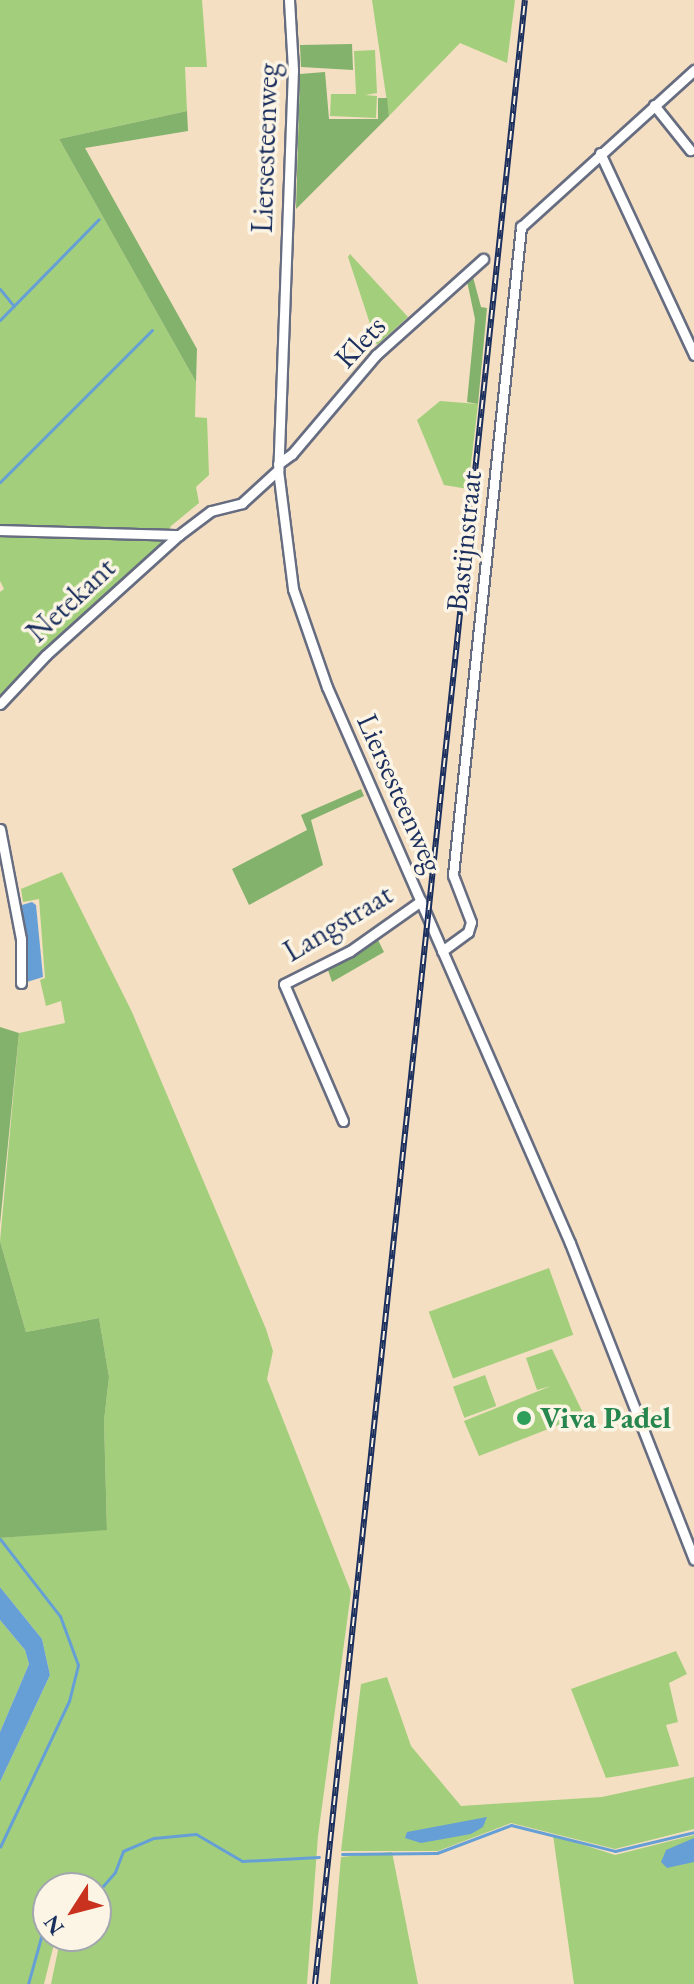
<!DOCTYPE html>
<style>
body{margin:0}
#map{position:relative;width:694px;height:1984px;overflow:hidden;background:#f4dfc3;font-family:"EB Garamond",serif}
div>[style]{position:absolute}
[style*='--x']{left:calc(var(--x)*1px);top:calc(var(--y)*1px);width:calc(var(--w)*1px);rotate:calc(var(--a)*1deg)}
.green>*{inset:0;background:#a3cf7c;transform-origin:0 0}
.forest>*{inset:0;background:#82b26c}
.water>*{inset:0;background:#669fd5}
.stream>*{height:3px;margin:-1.5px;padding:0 1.5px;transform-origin:1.5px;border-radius:1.5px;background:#669fd5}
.roads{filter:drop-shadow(2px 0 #676d81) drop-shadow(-2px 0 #676d81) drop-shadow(0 2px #676d81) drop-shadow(0 -2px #676d81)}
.minor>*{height:9px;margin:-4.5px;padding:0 4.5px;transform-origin:4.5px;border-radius:4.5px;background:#fff}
.rail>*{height:6px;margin-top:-3px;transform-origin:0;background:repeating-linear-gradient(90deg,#fcf5e5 0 9px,#1b2f5e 0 18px);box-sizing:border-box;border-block:2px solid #1b2f5e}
.dots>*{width:22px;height:22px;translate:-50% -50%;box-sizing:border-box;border:4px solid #fcf5e5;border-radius:50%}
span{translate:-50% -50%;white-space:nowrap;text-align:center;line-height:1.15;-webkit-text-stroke:7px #fcf5e5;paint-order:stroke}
.street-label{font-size:30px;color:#1b2f5e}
.leisure-label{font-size:30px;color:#27864d;font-weight:700}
.left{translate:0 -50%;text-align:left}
.north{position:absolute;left:32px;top:1872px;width:80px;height:80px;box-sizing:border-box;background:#fcf5e5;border:2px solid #a2a6af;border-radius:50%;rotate:234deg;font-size:22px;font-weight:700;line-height:32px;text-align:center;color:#1b2f5e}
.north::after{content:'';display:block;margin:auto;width:28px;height:36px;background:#c8321e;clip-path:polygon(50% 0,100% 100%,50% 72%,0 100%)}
</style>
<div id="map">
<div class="green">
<i style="clip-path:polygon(0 0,202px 0,207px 67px,185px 67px,187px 111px,59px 139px,196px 382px,195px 417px,207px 418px,209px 475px,196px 487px,199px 503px,171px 526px,161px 545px,0 696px,0 592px,4px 589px,0 581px)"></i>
<i style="clip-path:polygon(372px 0,515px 0,507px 63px,460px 43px,389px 116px)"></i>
<i style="clip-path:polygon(375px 50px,377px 93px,365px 95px,377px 96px,376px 118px,330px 116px,331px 94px,356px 94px,354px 51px)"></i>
<i style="clip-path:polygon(350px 254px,408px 317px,377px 345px,348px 257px)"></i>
<i style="clip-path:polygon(440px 401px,478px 404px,468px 489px,444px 485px,417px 420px)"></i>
<i style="clip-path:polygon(62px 872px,132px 1012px,266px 1329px,273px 1351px,267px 1379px,351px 1592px,318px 1836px,307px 1984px,51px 1984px,61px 1936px,96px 1936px,96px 1888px,48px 1888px,48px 1936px,56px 1936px,44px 1984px,0 1984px,0 1782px,50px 1675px,42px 1639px,0 1587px,0 1538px,107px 1529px,104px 1421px,109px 1377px,99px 1318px,26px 1332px,0 1241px,19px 1033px,65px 1023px,61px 1001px,46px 1006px,40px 980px,45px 978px,39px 899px,23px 902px,21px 889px)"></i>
<i style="left:549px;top:1268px;width:71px;height:128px;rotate:70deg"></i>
<i style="clip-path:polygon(552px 1349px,584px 1415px,479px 1456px,464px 1421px,551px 1386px,537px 1390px,526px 1358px)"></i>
<i style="left:485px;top:1375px;width:33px;height:34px;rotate:70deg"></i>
<i style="clip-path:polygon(0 1620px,25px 1650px,29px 1664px,0 1732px)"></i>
<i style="clip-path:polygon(676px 1651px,687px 1674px,669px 1683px,678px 1722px,666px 1725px,679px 1766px,606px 1778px,571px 1689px)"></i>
<i style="clip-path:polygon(387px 1677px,411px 1746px,461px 1806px,602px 1797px,694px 1777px,694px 1829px,615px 1849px,511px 1823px,438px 1851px,341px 1851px,361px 1684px)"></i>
<i style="clip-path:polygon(553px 1835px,615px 1855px,694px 1835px,694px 1984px,574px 1984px)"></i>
<i style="clip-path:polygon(392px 1852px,418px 1984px,330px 1984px,341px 1857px)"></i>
</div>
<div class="forest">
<i style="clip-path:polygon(352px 44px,353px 70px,301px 67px,300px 45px)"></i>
<i style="clip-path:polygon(325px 72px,329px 119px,378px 119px,378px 98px,387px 98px,389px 116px,296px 209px,300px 74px)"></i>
<i style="clip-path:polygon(187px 111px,188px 131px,85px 148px,197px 349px,196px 382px,59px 139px)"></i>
<i style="clip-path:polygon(473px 277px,481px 307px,487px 308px,478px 404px,467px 402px,475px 319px,467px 281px)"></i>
<i style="clip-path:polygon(361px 789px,364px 796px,311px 820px,323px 865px,249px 905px,232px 869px,307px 830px,301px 815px)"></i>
<i style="clip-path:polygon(378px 940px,384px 952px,332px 982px,327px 967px)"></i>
<i style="clip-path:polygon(0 1027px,19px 1033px,0 1224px)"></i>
<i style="clip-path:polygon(0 1241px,26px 1332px,99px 1318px,109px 1377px,104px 1421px,107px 1530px,0 1538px)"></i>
</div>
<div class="water">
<i style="clip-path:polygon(32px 902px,36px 905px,43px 977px,27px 982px,22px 905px)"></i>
<i style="clip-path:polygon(0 1587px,42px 1639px,50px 1675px,0 1782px,0 1732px,29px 1664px,25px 1650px,0 1620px)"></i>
<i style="clip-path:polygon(487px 1817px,483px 1827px,471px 1834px,421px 1843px,405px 1838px,407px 1832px)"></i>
<i style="clip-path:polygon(694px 1838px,694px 1862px,667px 1868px,661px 1862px,666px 1850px)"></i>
</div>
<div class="stream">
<i style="--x:0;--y:289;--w:22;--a:51"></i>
<i style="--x:0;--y:320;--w:141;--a:-45.6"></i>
<i style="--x:0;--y:482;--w:215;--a:-45"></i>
<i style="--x:0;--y:1539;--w:98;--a:52.1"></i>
<i style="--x:60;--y:1616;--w:52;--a:69.8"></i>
<i style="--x:78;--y:1665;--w:37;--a:104"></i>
<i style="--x:69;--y:1701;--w:161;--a:115.3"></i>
<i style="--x:342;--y:1854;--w:95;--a:-0.6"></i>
<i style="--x:437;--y:1853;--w:79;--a:-20.7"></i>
<i style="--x:511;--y:1825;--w:107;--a:14"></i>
<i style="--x:615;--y:1851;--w:81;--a:-13.5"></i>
<i style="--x:96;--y:1894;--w:29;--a:-49"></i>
<i style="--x:115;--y:1872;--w:22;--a:-69"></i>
<i style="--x:123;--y:1851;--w:34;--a:-23"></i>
<i style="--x:154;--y:1838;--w:42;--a:-5.4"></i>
<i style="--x:196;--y:1834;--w:53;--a:30.4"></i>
<i style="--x:242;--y:1861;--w:77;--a:-3"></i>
<i style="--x:28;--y:1984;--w:75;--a:-74.5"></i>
</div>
<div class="roads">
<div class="minor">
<i style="--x:289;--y:0;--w:70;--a:86.7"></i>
<i style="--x:293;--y:70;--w:400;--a:92.1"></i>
<i style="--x:278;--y:470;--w:120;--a:82.8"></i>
<i style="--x:293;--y:589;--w:104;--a:70.9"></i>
<i style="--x:327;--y:687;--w:607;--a:66.39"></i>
<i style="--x:570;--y:1243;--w:340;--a:68.6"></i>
<i style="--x:654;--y:105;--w:58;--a:51.3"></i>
<i style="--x:600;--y:153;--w:223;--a:65"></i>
<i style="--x:278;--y:464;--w:17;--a:-36"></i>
<i style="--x:292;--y:454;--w:130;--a:-49.7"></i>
<i style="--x:376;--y:355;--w:144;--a:-41.9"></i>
<i style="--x:0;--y:530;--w:179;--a:1.6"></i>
<i style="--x:0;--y:704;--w:67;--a:-46.8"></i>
<i style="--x:46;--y:655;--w:179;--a:-42.1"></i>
<i style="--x:179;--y:535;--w:40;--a:-37"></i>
<i style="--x:211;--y:511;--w:32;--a:-14"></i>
<i style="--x:242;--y:503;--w:49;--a:-42.5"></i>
<i style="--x:0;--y:829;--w:112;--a:79.2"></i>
<i style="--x:21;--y:939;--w:44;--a:90"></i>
<i style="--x:442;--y:951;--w:32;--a:-36"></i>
<i style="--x:468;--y:932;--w:10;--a:-73"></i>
<i style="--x:471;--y:922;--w:50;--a:-111"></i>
<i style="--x:453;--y:875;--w:652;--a:-84.01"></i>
<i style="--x:521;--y:227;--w:234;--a:-42.2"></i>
<i style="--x:343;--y:1121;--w:149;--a:-113.3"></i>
<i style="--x:284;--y:984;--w:74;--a:-26.6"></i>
<i style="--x:350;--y:951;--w:87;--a:-35.2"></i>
</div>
</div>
<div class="rail">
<i style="--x:315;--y:1984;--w:1995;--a:-83.96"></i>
</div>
<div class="dots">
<i style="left:524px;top:1418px;background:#2e9e5b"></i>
</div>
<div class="street-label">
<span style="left:265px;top:148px;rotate:-88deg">Liersesteenweg</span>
<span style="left:360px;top:342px;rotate:-47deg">Klets</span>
<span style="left:464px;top:541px;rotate:-84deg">Bastijnstraat</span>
<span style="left:71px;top:600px;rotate:-43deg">Netekant</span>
<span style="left:400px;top:793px;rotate:66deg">Liersesteenweg</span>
<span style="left:338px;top:923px;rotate:-31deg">Langstraat</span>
</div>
<div class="leisure-label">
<span class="left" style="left:540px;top:1418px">Viva Padel</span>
</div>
<div class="north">N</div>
</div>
